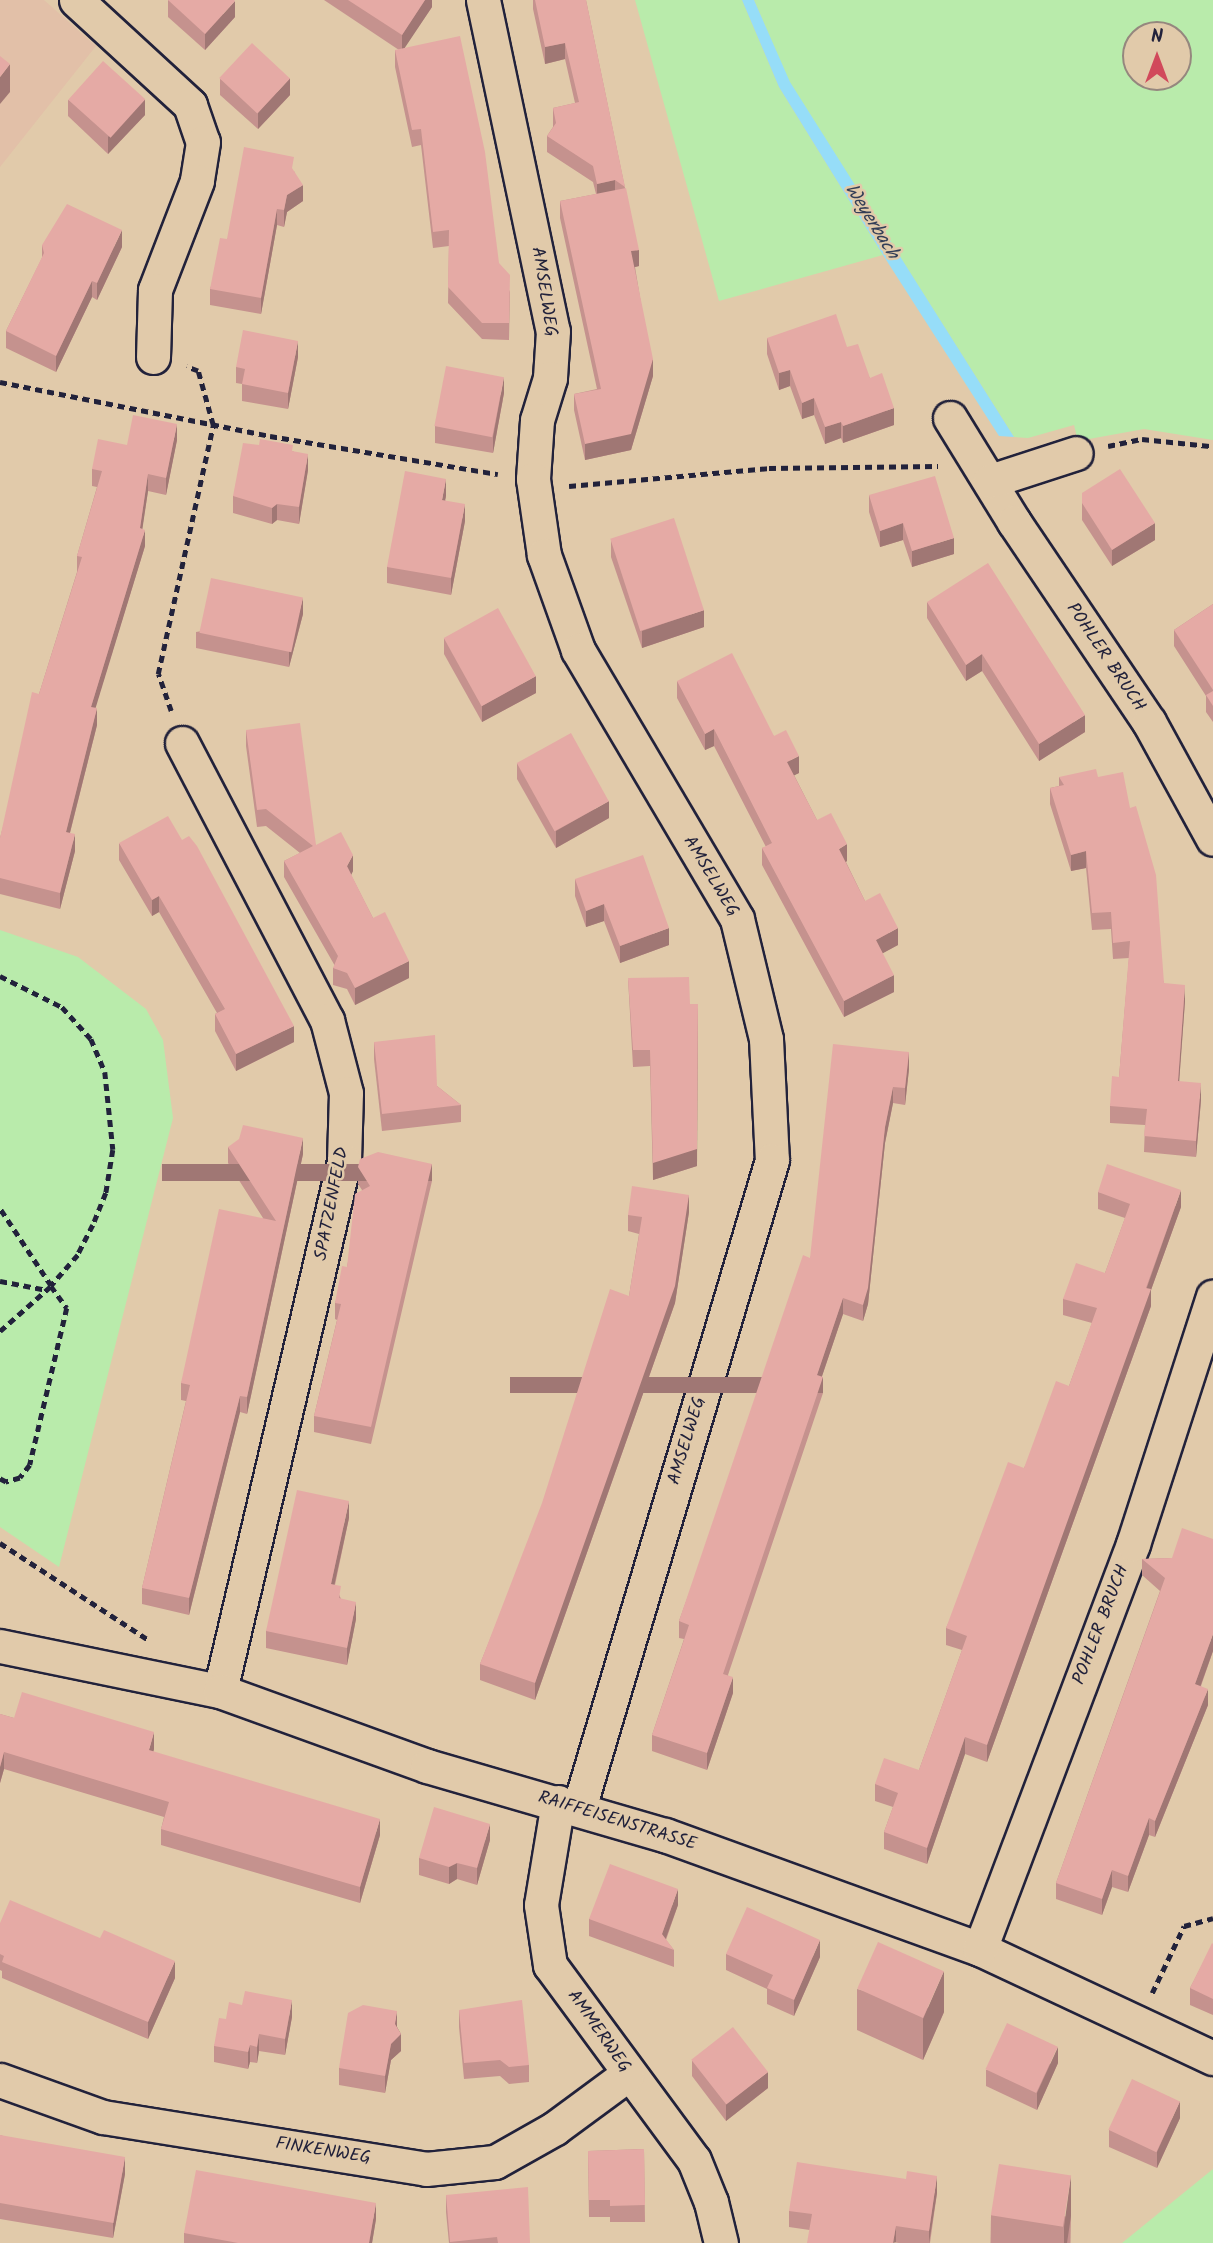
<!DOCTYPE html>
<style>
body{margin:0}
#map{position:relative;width:1213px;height:2243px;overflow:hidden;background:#e1caaa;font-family:Kalam,sans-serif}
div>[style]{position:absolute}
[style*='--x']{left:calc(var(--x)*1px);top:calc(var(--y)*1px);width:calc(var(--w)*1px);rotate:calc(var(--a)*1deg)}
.built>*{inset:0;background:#e2c0a8}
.green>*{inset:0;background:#b9ebab}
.water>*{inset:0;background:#96ddf8}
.path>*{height:4.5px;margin-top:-2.25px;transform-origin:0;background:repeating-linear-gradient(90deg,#22223b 0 7px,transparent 0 12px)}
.roads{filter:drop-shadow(2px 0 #22223b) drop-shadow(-2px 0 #22223b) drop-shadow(0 2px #22223b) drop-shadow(0 -2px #22223b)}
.street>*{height:33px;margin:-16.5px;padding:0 16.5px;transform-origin:16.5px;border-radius:16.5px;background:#e1caaa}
.wall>*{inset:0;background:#c5928e;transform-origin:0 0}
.shaded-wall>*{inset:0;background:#a07774;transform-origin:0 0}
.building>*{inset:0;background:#e5aaa5;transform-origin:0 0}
span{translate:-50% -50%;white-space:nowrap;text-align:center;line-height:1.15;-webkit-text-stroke:5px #e1caaa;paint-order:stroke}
.street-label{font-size:18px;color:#22223b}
.water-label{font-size:19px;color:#333e57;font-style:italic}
.north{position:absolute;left:1122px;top:21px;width:70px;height:70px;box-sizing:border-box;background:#e1caaa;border:2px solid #95877e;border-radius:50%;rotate:0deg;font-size:19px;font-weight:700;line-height:28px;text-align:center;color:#22223b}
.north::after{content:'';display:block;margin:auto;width:24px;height:32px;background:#d1495b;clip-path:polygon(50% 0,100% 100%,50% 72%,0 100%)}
</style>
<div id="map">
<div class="built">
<i style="clip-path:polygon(0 0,44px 0,96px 46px,0 167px)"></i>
</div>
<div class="green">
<i style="clip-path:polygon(635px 0,742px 0,779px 87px,883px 255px,719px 301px)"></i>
<i style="clip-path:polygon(evenodd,754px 0,1213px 0,1213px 440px,1144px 429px,1078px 441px,1074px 425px,1028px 438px,1014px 437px,789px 82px,754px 0,1136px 35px,1178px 35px,1178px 77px,1136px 77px,1136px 35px)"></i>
<i style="clip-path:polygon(0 930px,78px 957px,146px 1009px,163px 1040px,173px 1118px,59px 1567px,0 1527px)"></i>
<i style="clip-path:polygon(1213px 2169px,1213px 2243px,1122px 2243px)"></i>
</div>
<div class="water">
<i style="clip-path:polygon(742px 0,754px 0,790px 82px,1014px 437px,999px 436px,883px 255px,779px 87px)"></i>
</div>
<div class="path">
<i style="--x:0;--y:382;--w:275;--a:11.3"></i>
<i style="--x:270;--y:436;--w:231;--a:9.5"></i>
<i style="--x:1108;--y:446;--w:35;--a:-12"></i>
<i style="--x:1142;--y:439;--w:68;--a:5.9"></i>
<i style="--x:569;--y:486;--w:201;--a:-5.1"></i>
<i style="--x:769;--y:468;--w:169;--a:-0.7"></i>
<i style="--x:171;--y:711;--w:39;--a:-109"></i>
<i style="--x:158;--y:674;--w:255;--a:-77.5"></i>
<i style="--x:213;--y:425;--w:56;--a:-105.5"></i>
<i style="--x:198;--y:371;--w:12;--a:-160"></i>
<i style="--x:0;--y:976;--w:69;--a:26.6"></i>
<i style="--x:62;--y:1007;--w:43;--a:47.8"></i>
<i style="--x:91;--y:1039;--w:36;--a:67"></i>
<i style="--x:105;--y:1072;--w:78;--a:84.1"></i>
<i style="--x:113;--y:1150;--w:44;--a:99.2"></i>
<i style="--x:106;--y:1193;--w:35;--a:112"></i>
<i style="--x:93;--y:1225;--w:34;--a:117"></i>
<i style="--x:78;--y:1255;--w:41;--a:131.1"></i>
<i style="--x:51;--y:1286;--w:92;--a:-123.5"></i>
<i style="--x:0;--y:1281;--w:48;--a:10.8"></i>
<i style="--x:0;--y:1331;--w:68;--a:-41.4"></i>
<i style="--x:51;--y:1286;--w:27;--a:54"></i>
<i style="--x:67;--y:1308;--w:161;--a:103.3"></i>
<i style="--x:30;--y:1465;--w:16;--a:128"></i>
<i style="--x:20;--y:1478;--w:15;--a:164"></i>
<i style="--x:6;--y:1482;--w:7;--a:-153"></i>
<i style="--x:0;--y:1543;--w:176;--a:33.1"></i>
<i style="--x:1152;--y:1993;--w:74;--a:-64.5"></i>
<i style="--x:1184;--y:1926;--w:30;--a:-15"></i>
</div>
<div class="roads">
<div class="street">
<i style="--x:76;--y:0;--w:155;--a:42.6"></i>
<i style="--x:190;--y:105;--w:39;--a:71"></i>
<i style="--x:203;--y:142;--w:39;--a:99"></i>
<i style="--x:197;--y:181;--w:117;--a:111.1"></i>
<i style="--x:155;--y:290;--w:67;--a:91.7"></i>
<i style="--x:483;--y:0;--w:338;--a:78.1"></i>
<i style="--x:553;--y:331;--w:47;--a:93.7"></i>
<i style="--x:550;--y:378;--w:44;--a:107.2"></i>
<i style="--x:537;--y:420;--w:59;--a:93.9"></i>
<i style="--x:533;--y:479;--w:77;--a:81.8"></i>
<i style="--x:544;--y:555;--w:101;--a:70.3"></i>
<i style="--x:578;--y:650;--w:312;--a:59.4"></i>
<i style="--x:737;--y:919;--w:123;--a:76.4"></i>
<i style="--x:766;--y:1039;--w:121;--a:87.2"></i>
<i style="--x:772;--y:1160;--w:676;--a:106.59"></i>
<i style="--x:950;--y:418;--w:122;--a:58.4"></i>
<i style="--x:1014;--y:522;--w:241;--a:56"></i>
<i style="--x:1149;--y:722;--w:133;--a:61.3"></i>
<i style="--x:990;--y:481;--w:90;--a:-18"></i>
<i style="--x:182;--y:743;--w:313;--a:62.4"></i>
<i style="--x:327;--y:1020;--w:75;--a:75.4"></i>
<i style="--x:346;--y:1093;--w:68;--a:91.7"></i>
<i style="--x:344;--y:1161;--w:544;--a:103.17"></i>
<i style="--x:0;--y:1646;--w:225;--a:11.6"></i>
<i style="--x:220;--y:1691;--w:220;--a:19.9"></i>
<i style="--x:427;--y:1766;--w:248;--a:16.2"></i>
<i style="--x:665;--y:1835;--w:335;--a:19.9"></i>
<i style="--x:980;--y:1949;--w:257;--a:25.1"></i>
<i style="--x:558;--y:1802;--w:104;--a:99.4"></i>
<i style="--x:541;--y:1905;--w:61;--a:81.5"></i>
<i style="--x:550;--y:1965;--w:242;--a:53.6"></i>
<i style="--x:694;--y:2160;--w:45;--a:68"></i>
<i style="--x:711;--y:2202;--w:42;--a:76.3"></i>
<i style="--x:980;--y:1949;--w:433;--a:-69.3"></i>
<i style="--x:1133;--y:1544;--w:260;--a:-72.1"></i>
<i style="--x:0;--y:2080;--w:109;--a:19.8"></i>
<i style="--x:103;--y:2117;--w:327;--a:9.1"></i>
<i style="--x:426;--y:2169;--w:69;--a:-5.8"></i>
<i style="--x:495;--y:2162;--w:69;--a:-29.5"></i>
<i style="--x:555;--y:2128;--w:89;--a:-36.4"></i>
</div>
</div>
<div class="wall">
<i style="clip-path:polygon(168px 0,235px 17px,205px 50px,168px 17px)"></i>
<i style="clip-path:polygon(324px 0,432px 0,432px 7px,404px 48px,510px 292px,509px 340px,482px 339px,448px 303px,449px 246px,433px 248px,421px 145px,412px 147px,395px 67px,395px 50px,399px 50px)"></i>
<i style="clip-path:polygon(533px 0,586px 0,625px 188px,639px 266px,635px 267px,653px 376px,631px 450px,585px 460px,574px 410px,574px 394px,597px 389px,560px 218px,560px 201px,596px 194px,593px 182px,547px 152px,547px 136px,553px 127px,553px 108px,575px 103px,565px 59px,545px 64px,533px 9px)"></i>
<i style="clip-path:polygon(220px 79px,290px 95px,258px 129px,220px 95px)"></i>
<i style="clip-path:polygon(68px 100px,145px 115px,108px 154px,68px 116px)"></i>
<i style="clip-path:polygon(294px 171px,303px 201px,287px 212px,284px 227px,277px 225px,261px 314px,210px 305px,210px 289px,227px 239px)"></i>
<i style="clip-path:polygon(42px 245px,122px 247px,97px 300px,92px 297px,56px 372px,6px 348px,6px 331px,42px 258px)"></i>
<i style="clip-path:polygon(767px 338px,847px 347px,870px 378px,894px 425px,843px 443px,841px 438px,825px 444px,814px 415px,802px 419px,790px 386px,779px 390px,767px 354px)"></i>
<i style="clip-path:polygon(298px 357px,288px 409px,242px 401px,242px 384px,236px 383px,236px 367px)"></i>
<i style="clip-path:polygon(504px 393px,493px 453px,435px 443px,435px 426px)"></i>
<i style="clip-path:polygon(177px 440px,166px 495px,148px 491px,142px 529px,145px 546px,95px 708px,97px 725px,70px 833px,75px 851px,60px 909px,0 894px,0 838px,39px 694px,77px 572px,77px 556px,97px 487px,92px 486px,92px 469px,127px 445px)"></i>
<i style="clip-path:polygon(293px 451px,308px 470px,299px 524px,277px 520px,272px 524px,233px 513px,233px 496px)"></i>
<i style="clip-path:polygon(1082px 493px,1155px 540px,1112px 566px,1082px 520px)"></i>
<i style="clip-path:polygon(869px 495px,954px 554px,912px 567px,903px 540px,880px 547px,869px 512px)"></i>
<i style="clip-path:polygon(446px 496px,445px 500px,465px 521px,451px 595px,387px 583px,387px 567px)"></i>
<i style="clip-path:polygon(611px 540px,704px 627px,642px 648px,611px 557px)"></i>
<i style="clip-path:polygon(927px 602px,1085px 732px,1039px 761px,982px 671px,966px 681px,927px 618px)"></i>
<i style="clip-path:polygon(1213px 604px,1213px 722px,1206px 712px,1206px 696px,1174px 646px,1174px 630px)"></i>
<i style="clip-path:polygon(303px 614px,289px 667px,196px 648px,196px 632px)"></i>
<i style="clip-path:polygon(444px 638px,536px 693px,482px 722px,444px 654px)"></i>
<i style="clip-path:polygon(677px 681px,774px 736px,799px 773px,794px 775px,817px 820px,847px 861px,846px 862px,865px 901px,898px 945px,882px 953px,894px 992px,844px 1017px,762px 865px,762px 848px,766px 847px,714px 746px,705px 750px,677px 698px)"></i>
<i style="clip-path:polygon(246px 730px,316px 845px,353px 871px,351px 875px,373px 918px,409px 978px,355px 1005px,347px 989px,333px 985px,333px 968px,335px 966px,284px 877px,284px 861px,300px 853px,266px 826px,257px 827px,246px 746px)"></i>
<i style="clip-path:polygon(517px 763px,609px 818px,556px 848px,517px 779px)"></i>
<i style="clip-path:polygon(1059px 777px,1098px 777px,1164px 983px,1185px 1001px,1179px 1081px,1201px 1100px,1196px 1157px,1144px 1152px,1145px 1125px,1110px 1123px,1110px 1106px,1119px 1077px,1129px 958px,1113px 959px,1111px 929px,1092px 930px,1086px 868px,1071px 871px,1050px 804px,1050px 788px,1059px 786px)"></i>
<i style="clip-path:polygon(119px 843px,294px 1042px,236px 1071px,215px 1031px,215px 1014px,217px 1013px,159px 912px,152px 916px,119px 860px)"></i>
<i style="clip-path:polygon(575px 879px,669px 945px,620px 963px,604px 921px,586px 927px,575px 896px)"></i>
<i style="clip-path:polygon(628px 978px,697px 1166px,653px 1180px,650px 1066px,633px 1067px)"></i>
<i style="clip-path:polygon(374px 1042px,437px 1086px,461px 1105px,461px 1122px,382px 1131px,374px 1059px)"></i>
<i style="clip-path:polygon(909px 1052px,909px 1069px,905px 1105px,893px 1103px,885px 1143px,868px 1304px,863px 1321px,843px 1314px,822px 1376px,823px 1393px,728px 1675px,733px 1693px,707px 1770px,652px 1751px,652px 1735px,684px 1639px,679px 1638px,679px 1621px,810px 1258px)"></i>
<i style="clip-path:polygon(228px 1147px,303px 1154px,247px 1414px,240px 1412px,189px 1615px,142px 1604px,142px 1588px,186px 1401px,181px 1400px,181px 1383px,263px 1218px,228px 1163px)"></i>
<i style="clip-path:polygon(358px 1167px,432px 1181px,371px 1444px,314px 1432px,314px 1416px,337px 1320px,335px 1319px,335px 1303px,347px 1267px,362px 1190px,358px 1184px)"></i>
<i style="clip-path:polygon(1098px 1192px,1181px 1207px,1151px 1290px,1151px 1306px,987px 1762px,965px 1754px,927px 1864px,884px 1849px,884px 1832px,893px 1807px,875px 1801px,875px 1784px,919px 1770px,962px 1650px,946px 1645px,946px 1628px,1024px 1468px,1069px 1386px,1092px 1323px,1063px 1315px,1063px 1299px,1105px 1273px,1125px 1218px,1098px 1209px)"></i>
<i style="clip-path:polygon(689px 1212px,675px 1303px,535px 1700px,480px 1680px,480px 1664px,629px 1296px,639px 1234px,628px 1231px,628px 1215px)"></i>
<i style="clip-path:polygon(349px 1518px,335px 1585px,341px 1599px,356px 1619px,347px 1665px,266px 1648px,266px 1631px)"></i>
<i style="clip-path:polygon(1172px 1558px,1213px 1651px,1201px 1686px,1208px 1705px,1155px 1837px,1149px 1835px,1128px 1892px,1112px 1887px,1102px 1915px,1056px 1899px,1056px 1883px,1160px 1591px,1142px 1575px,1142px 1559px)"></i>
<i style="clip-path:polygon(0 1714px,14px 1718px,154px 1749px,153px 1752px,380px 1835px,360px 1903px,161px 1845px,161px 1829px,164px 1817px,4px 1769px,0 1783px)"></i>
<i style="clip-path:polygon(490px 1840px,477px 1885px,457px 1879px,449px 1884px,419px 1875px,419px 1858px)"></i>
<i style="clip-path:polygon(678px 1905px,666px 1940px,674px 1950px,674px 1967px,589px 1936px,589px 1919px)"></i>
<i style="clip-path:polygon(0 1923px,175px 1978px,148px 2039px,2px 1978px,2px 1971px,0 1970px)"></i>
<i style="clip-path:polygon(1213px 1944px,1213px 2015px,1190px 2005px,1190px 1988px)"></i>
<i style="clip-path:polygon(726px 1954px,820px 1957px,794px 2016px,767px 2004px,767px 1989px,726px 1970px)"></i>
<i style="clip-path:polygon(857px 1989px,944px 2012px,923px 2060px,857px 2030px)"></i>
<i style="clip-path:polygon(459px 2010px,529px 2065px,529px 2082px,509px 2084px,500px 2076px,464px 2079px,459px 2027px)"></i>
<i style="clip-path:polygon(292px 2017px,285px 2055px,259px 2051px,257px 2063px,250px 2062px,248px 2069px,214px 2062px,214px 2046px,226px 2019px)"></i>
<i style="clip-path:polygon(397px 2027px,401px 2051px,391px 2060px,385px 2093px,339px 2085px,339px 2068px)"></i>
<i style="clip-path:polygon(692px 2060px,768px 2088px,726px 2121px,692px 2076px)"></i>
<i style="clip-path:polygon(1058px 2063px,1037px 2110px,986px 2086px,986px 2070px)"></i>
<i style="clip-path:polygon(1180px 2118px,1157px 2168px,1109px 2147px,1109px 2130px)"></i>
<i style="clip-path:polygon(0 2135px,125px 2174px,113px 2238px,0 2219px)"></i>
<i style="clip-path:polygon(644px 2149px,645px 2222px,610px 2222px,610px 2217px,589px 2217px,588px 2151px)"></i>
<i style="clip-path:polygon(937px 2193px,930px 2243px,899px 2243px,789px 2227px,789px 2211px)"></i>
<i style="clip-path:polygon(446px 2195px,530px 2243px,449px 2243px,446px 2212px)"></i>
<i style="left:991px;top:2215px;width:80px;height:28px;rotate:1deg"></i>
<i style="clip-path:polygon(376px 2219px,372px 2243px,184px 2243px,184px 2233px)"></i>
</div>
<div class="shaded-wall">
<i style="clip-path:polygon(425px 0,432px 0,432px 7px,402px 52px,402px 35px)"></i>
<i style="clip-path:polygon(235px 1px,235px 17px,205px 50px,205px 34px)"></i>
<i style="clip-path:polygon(565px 43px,565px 59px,545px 64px,545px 47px)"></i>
<i style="clip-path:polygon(10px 64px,10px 92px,0 104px,0 77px)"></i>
<i style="clip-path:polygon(290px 78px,290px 95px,258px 129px,258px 113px)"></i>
<i style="clip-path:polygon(145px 99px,145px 115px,108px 154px,108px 137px)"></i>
<i style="clip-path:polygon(615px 180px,615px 197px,597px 201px,597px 184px)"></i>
<i style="clip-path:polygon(303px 185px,303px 201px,287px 212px,284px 227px,284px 210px,287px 195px)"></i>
<i style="clip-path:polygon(277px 209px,277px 225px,261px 314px,261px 298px)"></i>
<i style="clip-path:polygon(122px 230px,122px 247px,97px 300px,97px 283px)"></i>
<i style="clip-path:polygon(639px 250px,639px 266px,631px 268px,631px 251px)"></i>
<i style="clip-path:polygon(92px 281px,92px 297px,56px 372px,56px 356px)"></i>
<i style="clip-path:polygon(298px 341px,298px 357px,288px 409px,288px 393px)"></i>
<i style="clip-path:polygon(653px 359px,653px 376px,631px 450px,585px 460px,585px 444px)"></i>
<i style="clip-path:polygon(790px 370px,790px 386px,779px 390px,779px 373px)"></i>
<i style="clip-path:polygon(504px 377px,504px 393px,493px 453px,493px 437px)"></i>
<i style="clip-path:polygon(814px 398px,814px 415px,802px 419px,802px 403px)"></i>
<i style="clip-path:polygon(894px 408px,894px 425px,843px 443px,843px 426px)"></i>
<i style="clip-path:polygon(841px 422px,841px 438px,825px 444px,825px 427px)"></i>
<i style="clip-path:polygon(177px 424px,177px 440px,166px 495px,166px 478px)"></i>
<i style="clip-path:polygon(308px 454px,308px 470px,299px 524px,299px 507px)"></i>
<i style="clip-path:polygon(148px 474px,148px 491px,140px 545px,140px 528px)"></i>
<i style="clip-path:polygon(446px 479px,446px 496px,442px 516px,442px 500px)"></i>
<i style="clip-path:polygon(277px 504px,277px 520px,272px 524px,272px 508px)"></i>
<i style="clip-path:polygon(465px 504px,465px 521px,451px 595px,451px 578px)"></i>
<i style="clip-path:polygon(903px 523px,903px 540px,880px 547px,880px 531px)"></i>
<i style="clip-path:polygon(1155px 523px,1155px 540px,1112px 566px,1112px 550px)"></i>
<i style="clip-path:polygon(145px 530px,145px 546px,91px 723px,91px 707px)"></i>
<i style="clip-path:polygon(954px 538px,954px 554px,912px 567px,912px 551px)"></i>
<i style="clip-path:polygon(303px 598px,303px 614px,289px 667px,289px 651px)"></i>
<i style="clip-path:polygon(704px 610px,704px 627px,642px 648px,642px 631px)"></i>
<i style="clip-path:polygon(982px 654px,982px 671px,966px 681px,966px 665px)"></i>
<i style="clip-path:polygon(536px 676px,536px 693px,482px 722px,482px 706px)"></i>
<i style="clip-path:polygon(97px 708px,97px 725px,66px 848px,66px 832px)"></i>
<i style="clip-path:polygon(1085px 715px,1085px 732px,1039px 761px,1039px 744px)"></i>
<i style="clip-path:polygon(714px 729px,714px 746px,705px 750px,705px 734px)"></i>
<i style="clip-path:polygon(799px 756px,799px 773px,787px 779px,787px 762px)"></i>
<i style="clip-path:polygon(609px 801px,609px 818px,556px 848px,556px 831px)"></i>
<i style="clip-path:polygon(75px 834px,75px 851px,60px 909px,60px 893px)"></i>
<i style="clip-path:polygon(847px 844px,847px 861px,839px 866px,839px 849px)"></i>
<i style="clip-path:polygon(1086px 851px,1086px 868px,1071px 871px,1071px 855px)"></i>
<i style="clip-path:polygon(353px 855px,353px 871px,347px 883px,347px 866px)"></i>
<i style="clip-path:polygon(159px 896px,159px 912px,152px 916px,152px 900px)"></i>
<i style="clip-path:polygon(604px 904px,604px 921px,586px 927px,586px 911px)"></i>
<i style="clip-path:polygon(669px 928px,669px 945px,620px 963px,620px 946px)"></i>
<i style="clip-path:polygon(898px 928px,898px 945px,876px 957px,876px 940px)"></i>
<i style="clip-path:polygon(409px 961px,409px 978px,355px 1005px,355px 988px)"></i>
<i style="clip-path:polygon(894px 975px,894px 992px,844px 1017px,844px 1001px)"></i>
<i style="clip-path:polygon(1185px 985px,1185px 1001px,1178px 1098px,1178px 1081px)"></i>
<i style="clip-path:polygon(698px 1004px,697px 1166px,653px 1180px,653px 1163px)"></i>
<i style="clip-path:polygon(294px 1026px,294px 1042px,236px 1071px,236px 1054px)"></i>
<i style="clip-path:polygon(909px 1052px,909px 1069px,905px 1105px,905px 1088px)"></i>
<i style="clip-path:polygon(1201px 1083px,1201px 1100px,1196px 1157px,1196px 1141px)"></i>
<i style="clip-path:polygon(893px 1087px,893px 1103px,885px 1143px,868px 1304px,863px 1321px,863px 1305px,885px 1127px)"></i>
<i style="clip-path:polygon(303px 1138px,303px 1154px,247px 1414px,247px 1397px)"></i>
<i style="left:432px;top:1164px;width:17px;height:270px;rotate:90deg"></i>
<i style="clip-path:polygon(1181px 1190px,1181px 1207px,1151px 1290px,1151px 1306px,987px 1762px,987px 1745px)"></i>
<i style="clip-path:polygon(689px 1195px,689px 1212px,675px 1303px,535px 1700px,535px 1683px)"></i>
<i style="clip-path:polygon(843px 1298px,843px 1314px,817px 1391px,817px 1375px)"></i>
<i style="left:823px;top:1377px;width:16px;height:313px;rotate:90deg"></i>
<i style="clip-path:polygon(240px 1396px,240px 1412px,189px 1615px,189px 1598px)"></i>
<i style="clip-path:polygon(349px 1501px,349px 1518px,331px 1600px,331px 1584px)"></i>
<i style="clip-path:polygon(356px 1602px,356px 1619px,347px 1665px,347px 1648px)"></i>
<i style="clip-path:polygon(1213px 1634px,1213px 1651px,1195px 1701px,1195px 1684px)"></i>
<i style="clip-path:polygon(733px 1677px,733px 1693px,707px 1770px,707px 1753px)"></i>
<i style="clip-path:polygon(1208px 1689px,1208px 1705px,1155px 1837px,1155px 1821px)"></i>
<i style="clip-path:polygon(154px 1732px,154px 1749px,149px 1767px,149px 1750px)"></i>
<i style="clip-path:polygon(965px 1737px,965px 1754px,927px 1864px,927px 1848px)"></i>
<i style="clip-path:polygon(4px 1752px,4px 1769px,0 1783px,0 1767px)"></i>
<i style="clip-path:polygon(1149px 1818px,1149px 1835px,1128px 1892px,1128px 1876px)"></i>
<i style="clip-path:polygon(380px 1819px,380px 1835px,360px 1903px,360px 1887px)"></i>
<i style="clip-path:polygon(490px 1824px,490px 1840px,477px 1885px,477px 1868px)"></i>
<i style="clip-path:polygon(457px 1863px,457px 1879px,449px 1884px,449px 1867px)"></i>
<i style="clip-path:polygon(1112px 1870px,1112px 1887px,1102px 1915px,1102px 1899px)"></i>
<i style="clip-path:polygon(678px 1889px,678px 1905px,663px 1946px,662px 1934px)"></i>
<i style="clip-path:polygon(820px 1940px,820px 1957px,794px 2016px,794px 2000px)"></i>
<i style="clip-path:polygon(175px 1961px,175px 1978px,148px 2039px,148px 2022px)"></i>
<i style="clip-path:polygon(944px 1971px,944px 2012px,923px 2060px,923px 2019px)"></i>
<i style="clip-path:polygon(292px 2000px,292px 2017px,285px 2055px,285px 2039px)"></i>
<i style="clip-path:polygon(397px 2011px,397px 2027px,401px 2034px,401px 2051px,391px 2060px,385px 2093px,385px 2076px)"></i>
<i style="clip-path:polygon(259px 2034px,259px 2051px,257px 2063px,257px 2047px)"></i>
<i style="clip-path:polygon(250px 2045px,250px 2062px,248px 2069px,248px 2052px)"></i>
<i style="clip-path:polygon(1058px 2047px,1058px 2063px,1037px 2110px,1037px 2093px)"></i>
<i style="clip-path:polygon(768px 2072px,768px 2088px,726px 2121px,726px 2104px)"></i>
<i style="clip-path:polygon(1180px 2101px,1180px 2118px,1157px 2168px,1157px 2152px)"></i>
<i style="clip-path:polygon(125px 2157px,125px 2174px,113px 2238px,113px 2222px)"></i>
<i style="clip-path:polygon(1071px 2175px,1071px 2216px,1067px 2243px,1064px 2243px,1064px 2227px)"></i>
<i style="clip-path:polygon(937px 2176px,937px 2193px,929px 2243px,929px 2231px)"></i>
<i style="clip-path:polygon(376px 2203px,376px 2219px,372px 2243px,369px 2243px)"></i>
<i style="clip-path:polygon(896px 2226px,896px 2242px,893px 2243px)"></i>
</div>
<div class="building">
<i style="clip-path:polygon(168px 0,234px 0,235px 1px,205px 34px)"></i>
<i style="clip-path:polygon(348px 0,425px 0,402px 35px)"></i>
<i style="clip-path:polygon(535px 0,586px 0,625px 187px,615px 180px,597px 184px,593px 166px,547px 136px,556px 123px,553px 108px,579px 102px,565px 43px,545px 47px)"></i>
<i style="clip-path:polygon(460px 36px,485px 152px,499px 263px,510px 275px,509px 323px,482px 323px,448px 287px,449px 230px,433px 232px,421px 129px,412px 130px,395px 50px)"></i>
<i style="left:252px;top:43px;width:52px;height:48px;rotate:43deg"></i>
<i style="clip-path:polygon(0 56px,10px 64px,0 77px)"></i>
<i style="left:103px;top:61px;width:57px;height:52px;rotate:42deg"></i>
<i style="clip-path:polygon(244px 147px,294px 157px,292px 168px,303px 185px,287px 195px,284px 210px,277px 209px,261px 298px,210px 289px,220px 238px,227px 239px)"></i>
<i style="clip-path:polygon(626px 188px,639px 250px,631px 251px,653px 359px,631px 434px,585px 444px,574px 394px,601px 389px,560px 201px)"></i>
<i style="clip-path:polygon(67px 204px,122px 230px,97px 283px,92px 281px,56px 356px,6px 331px,44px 253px,42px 245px)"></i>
<i style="clip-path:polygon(836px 314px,847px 347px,858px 344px,870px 378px,882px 373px,894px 408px,843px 426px,841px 422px,825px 427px,814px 398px,802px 403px,790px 370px,779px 373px,767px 338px)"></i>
<i style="clip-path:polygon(243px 330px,298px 341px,288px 393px,242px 384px,245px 369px,236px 367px)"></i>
<i style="left:446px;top:366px;width:59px;height:61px;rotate:11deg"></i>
<i style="clip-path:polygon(133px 415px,177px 424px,166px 478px,148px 474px,140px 528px,145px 530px,91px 707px,97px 708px,66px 832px,75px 834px,60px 893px,0 878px,0 838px,32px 692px,39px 694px,82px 557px,77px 556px,102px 471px,92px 469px,98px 439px,127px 445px)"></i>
<i style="clip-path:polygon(260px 439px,293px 445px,292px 451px,308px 454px,299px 507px,277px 504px,272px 508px,233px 496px,243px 443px,259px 445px)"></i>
<i style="clip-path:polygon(1120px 469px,1155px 523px,1112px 550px,1082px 503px,1082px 493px)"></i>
<i style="clip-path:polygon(405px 471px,446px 479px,442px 500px,465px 504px,451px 578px,387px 567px)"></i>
<i style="clip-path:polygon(935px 476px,954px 538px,912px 551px,903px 523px,880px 531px,869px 495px)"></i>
<i style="left:674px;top:518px;width:97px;height:67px;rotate:72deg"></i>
<i style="clip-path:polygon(988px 563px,1085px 715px,1039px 744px,982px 654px,966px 665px,927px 602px)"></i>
<i style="left:211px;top:578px;width:94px;height:56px;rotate:12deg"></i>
<i style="clip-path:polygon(1213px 604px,1213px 690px,1174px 630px)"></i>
<i style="left:498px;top:608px;width:78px;height:62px;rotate:61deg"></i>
<i style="clip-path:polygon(732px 653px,774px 736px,786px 730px,799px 756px,787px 762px,817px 820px,831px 813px,847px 844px,839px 849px,865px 901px,880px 893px,898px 928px,876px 940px,894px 975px,844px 1001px,762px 848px,772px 843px,714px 729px,705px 734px,677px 681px)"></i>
<i style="clip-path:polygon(1213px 691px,1213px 706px,1206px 695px)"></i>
<i style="clip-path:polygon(300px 723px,316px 845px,341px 832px,353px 855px,347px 866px,373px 918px,385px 912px,409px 961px,355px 988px,347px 973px,333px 968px,338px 956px,284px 861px,313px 846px,266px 809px,257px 810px,246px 730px)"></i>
<i style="left:571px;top:733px;width:78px;height:62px;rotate:61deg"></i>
<i style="clip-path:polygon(1096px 769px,1098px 777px,1123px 772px,1130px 808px,1136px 806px,1156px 875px,1164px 983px,1185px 985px,1178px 1081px,1201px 1083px,1196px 1141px,1144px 1136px,1147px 1109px,1110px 1106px,1112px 1076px,1119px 1077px,1130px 941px,1113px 943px,1111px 912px,1092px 913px,1086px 851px,1071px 855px,1050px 788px,1064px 785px,1059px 777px)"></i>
<i style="clip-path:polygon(168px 816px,182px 840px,189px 836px,197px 846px,294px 1026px,236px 1054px,215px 1014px,225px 1009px,159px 896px,152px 900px,119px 843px)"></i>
<i style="clip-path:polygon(643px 855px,669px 928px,620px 946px,604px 904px,586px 911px,575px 879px)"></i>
<i style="clip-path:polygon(689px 977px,690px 1004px,698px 1004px,697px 1149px,653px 1163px,650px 1050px,633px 1050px,628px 978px)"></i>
<i style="clip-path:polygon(435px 1035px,437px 1086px,461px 1105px,382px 1114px,374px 1042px)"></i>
<i style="clip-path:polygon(833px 1044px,909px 1052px,905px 1088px,893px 1087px,885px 1127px,868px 1288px,863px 1305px,843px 1298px,817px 1375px,823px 1377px,723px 1674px,733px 1677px,707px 1753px,652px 1735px,689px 1625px,679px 1621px,803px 1255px,810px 1258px)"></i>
<i style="clip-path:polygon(243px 1125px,303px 1138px,247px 1397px,240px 1396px,189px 1598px,142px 1588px,190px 1385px,181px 1383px,219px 1209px,276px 1221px,228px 1147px,239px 1139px)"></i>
<i style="clip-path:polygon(378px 1152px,432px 1164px,371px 1427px,314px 1416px,341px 1304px,335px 1303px,342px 1266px,347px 1267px,355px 1194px,370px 1186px,358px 1167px,360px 1159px)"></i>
<i style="clip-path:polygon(1107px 1164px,1181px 1190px,1146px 1288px,1151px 1289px,987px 1745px,965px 1737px,927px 1848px,884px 1832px,898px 1793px,875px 1784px,884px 1758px,919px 1770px,967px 1636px,946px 1628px,1008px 1462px,1024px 1468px,1056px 1381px,1069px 1386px,1097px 1308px,1063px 1299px,1076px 1263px,1105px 1273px,1130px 1204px,1098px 1192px)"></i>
<i style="clip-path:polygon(632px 1186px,689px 1195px,675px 1286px,535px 1683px,480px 1664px,542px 1503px,610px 1289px,629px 1296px,642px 1217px,628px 1215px)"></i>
<i style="clip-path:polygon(297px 1490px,349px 1501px,331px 1584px,341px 1586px,339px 1598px,356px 1602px,347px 1648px,266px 1631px)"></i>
<i style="clip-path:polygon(1182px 1528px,1213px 1539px,1213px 1634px,1195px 1684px,1208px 1689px,1155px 1821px,1149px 1818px,1128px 1876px,1112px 1870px,1102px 1899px,1056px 1883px,1165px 1578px,1142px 1559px,1172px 1558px)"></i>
<i style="clip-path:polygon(22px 1692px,154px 1732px,149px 1750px,380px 1819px,360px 1887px,161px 1829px,169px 1802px,4px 1752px,0 1767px,0 1714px,14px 1718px)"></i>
<i style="clip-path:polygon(434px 1807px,490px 1824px,477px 1868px,457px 1863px,449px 1867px,419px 1858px)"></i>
<i style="clip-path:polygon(610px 1864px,678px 1889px,662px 1934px,674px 1950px,589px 1919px)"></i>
<i style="clip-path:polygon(10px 1900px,100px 1938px,104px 1930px,175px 1961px,148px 2022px,2px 1962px,4px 1956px,0 1954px,0 1923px)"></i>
<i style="clip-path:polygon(747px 1907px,820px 1940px,794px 2000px,767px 1988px,773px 1975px,726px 1954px)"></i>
<i style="left:878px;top:1942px;width:72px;height:51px;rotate:24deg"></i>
<i style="clip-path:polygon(1212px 1943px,1213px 1944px,1213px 1999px,1190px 1988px)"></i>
<i style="clip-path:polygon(245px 1991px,292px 2000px,285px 2039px,259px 2034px,257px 2047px,250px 2045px,248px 2052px,214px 2046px,219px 2018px,226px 2019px,229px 2002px,242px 2005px)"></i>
<i style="clip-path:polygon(522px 2000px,529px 2065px,509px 2067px,500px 2060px,464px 2063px,459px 2010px)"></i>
<i style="clip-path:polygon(363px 2005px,397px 2011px,395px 2024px,401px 2034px,391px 2044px,385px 2076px,339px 2068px,348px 2013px)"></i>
<i style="left:1007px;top:2023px;width:56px;height:51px;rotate:25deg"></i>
<i style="left:733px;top:2027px;width:57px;height:53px;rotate:52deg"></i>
<i style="left:1132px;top:2079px;width:53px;height:56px;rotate:25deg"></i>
<i style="left:0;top:2135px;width:127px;height:67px;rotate:10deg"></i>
<i style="clip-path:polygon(644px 2149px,645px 2205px,610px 2206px,610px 2200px,589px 2200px,588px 2151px)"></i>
<i style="clip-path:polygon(797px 2162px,906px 2179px,907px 2171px,937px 2176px,929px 2231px,896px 2226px,893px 2243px,807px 2243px,812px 2214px,789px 2211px)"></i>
<i style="left:999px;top:2164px;width:73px;height:52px;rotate:9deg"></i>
<i style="clip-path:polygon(196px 2170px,376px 2203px,369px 2243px,238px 2243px,184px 2233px)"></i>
<i style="clip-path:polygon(528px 2187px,530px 2243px,498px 2243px,497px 2237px,450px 2242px,446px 2195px)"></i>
</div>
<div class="street-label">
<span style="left:543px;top:292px;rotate:81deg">AMSELWEG</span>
<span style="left:1105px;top:658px;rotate:56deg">POHLER BRUCH</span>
<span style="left:710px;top:877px;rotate:59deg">AMSELWEG</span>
<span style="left:333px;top:1204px;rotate:-79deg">SPATZENFELD</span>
<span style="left:688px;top:1441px;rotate:-73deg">AMSELWEG</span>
<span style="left:1102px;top:1625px;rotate:-69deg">POHLER BRUCH</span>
<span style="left:617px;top:1822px;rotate:17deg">RAIFFEISENSTRASSE</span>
<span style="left:598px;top:2032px;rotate:55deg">AMMERWEG</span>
<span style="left:323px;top:2152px;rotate:9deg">FINKENWEG</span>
</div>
<div class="water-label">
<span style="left:871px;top:222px;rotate:58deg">Weyerbach</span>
</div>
<div class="north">N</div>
</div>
